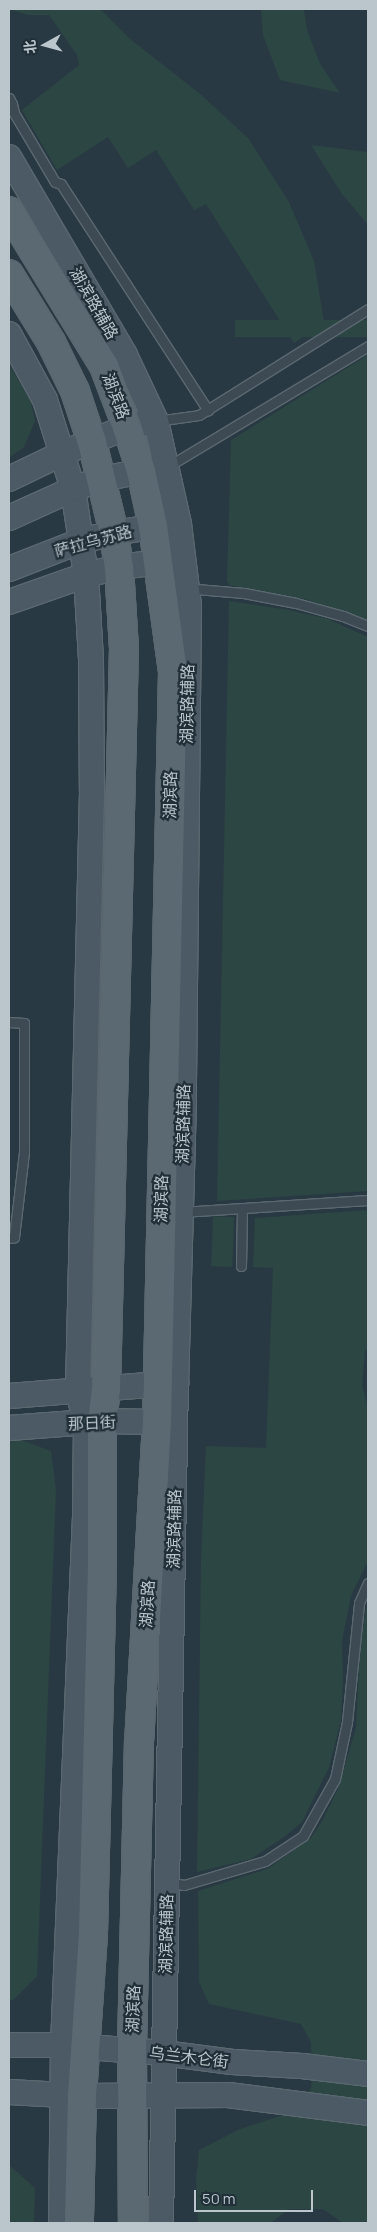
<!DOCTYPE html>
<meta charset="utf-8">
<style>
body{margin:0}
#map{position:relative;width:377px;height:2232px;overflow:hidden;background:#293943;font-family:Manrope,"Noto Sans SC",sans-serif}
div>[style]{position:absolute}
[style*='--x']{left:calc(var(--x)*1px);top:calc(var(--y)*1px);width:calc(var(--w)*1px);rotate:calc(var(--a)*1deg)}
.green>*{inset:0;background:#2c4643;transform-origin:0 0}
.roads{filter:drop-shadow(1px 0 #5b6870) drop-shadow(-1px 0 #5b6870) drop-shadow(0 1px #5b6870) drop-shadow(0 -1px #5b6870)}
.lane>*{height:9px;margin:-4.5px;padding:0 4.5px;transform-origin:4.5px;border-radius:4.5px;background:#3d4a53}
.secondary>*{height:24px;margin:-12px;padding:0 12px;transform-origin:12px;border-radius:12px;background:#4b5a65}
.primary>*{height:28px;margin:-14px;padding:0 14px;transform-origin:14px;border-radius:14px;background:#5b6972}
span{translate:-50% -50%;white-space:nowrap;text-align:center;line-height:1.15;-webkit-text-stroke:4.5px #212f38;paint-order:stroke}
.street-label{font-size:16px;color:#bac5cc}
.frame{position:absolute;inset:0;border:10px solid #bac5cc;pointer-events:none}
.north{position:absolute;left:20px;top:20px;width:50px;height:50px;-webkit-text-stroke:4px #212f38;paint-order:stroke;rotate:263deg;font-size:14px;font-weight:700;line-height:20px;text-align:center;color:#bac5cc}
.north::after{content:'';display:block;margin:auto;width:18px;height:22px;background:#bac5cc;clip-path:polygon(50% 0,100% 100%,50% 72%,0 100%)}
.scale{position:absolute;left:194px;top:2190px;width:119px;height:22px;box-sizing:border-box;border:2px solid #bac5cc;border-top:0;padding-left:6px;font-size:15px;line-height:18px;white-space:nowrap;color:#bac5cc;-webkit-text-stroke:4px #212f38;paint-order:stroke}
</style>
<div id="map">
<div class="green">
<i style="clip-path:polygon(9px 9px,100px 9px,130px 39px,199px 93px,248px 138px,289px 202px,314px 261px,324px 322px,294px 343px,206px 204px,194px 210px,156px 150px,128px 168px,108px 137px,57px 170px,22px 110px,79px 65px,77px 55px,49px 15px,28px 15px)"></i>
<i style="clip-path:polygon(261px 9px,304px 9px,307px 30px,320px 64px,340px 93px,280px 80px,263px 35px)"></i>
<i style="clip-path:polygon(311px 145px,368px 152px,368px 225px,342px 194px)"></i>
<i style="left:368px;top:320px;width:17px;height:133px;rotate:90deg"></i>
<i style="clip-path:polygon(368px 355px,368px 620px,305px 599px,229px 585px,227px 581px,231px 440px)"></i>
<i style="clip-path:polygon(9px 364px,31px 402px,35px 421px,24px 447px,9px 458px)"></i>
<i style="clip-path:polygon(229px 601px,289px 610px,328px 619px,368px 637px,368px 1191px,217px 1201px)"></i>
<i style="clip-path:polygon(368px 1210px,368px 1346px,365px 1352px,362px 1385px,368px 1409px,368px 1561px,351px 1596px,342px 1641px,343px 1679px,341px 1720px,329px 1767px,302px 1822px,284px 1837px,251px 1859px,197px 1872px,201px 1559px,206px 1446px,266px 1448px,273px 1268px,253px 1267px,255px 1218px)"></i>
<i style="left:234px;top:1217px;width:50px;height:21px;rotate:92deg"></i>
<i style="clip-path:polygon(16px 1438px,51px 1451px,56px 1490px,37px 1976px,13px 2000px,9px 2000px,9px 1439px)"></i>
<i style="clip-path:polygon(368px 1599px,368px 2223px,343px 2223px,323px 2209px,289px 2209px,271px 2223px,198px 2223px,196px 2180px,199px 2150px,240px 2129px,287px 2114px,311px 2089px,312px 2076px,311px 2042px,301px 2024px,209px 2004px,199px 1982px,198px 1891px,267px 1869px,310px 1839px,323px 1820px,338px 1789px,356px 1728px,360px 1646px)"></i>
<i style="clip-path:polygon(9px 2165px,35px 2188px,34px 2223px,9px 2223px)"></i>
</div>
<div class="roads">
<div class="lane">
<i style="--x:9;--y:98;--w:7;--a:63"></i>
<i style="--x:12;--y:104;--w:9;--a:77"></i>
<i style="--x:14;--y:113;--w:80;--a:59.3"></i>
<i style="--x:55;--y:182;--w:6;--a:18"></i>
<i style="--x:61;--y:184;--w:270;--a:57"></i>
<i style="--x:156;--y:421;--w:43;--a:-7.9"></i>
<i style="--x:199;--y:415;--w:199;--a:-32.1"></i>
<i style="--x:167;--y:467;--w:235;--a:-31"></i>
<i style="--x:196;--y:589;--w:48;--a:4.8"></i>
<i style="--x:244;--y:593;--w:53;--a:10.9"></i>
<i style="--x:296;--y:603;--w:49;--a:15.5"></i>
<i style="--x:343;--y:616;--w:27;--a:22"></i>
<i style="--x:9;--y:1022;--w:15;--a:4"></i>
<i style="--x:24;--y:1023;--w:129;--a:90"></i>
<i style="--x:24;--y:1152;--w:86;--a:96.7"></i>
<i style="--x:14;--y:1237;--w:5;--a:169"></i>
<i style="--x:181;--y:1212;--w:187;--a:-3.7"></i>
<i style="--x:241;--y:1266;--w:57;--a:-89"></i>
<i style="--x:167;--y:1882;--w:17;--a:10"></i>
<i style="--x:184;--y:1885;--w:84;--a:-16.5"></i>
<i style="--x:265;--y:1861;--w:45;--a:-33.3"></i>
<i style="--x:303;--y:1836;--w:65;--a:-60.7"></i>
<i style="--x:335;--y:1779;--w:58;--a:-78.1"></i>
<i style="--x:347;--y:1722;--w:120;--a:-84.2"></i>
<i style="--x:359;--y:1603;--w:22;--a:-66"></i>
</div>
<div class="secondary">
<i style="--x:9;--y:157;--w:229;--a:59.6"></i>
<i style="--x:125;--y:355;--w:73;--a:64.8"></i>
<i style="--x:156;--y:421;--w:106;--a:77.4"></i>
<i style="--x:179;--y:524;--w:82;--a:83"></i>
<i style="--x:189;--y:605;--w:495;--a:90.6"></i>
<i style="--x:184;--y:1100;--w:283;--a:91.6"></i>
<i style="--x:176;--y:1383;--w:840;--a:91.02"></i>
<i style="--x:9;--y:334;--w:75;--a:61.4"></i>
<i style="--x:45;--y:400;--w:93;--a:72.5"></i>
<i style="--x:73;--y:489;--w:87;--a:81.4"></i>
<i style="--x:86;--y:575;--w:85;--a:86.6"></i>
<i style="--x:91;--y:660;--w:132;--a:89.6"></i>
<i style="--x:92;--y:792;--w:599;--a:91.34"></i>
<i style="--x:78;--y:1391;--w:33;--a:76"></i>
<i style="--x:86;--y:1423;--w:93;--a:90.6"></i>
<i style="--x:85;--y:1516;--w:529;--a:92.38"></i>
<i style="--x:63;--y:2045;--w:178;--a:90.6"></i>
<i style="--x:9;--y:479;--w:60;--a:-25.7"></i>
<i style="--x:63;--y:453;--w:69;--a:-22.1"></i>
<i style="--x:127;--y:427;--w:18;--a:-13"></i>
<i style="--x:9;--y:518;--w:70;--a:-24.4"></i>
<i style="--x:73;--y:489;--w:31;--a:-19"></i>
<i style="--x:102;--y:479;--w:57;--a:-11.1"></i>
<i style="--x:9;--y:569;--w:77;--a:-21.3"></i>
<i style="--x:81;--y:541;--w:34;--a:-14"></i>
<i style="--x:114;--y:533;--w:57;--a:-9.1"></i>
<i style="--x:9;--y:602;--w:82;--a:-19.3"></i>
<i style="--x:86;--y:575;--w:34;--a:-14"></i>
<i style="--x:119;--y:567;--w:57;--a:-7"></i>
<i style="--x:9;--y:1396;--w:168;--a:-4.5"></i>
<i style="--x:9;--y:1428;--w:93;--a:-4.3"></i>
<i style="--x:102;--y:1421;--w:55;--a:1"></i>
<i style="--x:157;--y:1422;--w:17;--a:-10"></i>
<i style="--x:9;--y:2045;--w:54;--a:0"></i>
<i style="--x:63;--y:2045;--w:100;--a:4.6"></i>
<i style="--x:163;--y:2053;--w:70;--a:7.4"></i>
<i style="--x:232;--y:2062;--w:70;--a:3.3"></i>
<i style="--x:302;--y:2066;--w:66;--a:6.9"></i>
<i style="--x:9;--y:2092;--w:73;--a:3.1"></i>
<i style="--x:82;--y:2096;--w:146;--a:-0.4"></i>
<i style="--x:228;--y:2095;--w:141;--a:7.3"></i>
</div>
<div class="primary">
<i style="--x:9;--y:211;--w:182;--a:58.5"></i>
<i style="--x:104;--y:366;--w:65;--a:69.3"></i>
<i style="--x:127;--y:427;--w:46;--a:72.3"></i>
<i style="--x:141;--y:471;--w:56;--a:77.7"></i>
<i style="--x:153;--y:526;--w:147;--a:82.2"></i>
<i style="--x:173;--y:672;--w:750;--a:91.22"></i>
<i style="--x:157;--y:1422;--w:318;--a:93.2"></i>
<i style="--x:139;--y:1739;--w:312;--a:91.3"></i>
<i style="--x:132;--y:2051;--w:172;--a:89.7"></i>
<i style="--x:9;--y:274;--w:80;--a:58.3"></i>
<i style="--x:51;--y:342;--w:55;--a:63.9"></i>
<i style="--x:75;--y:391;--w:54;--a:71.6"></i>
<i style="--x:92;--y:442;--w:94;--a:76.4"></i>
<i style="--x:114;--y:533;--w:34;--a:82"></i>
<i style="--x:119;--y:567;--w:81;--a:86.5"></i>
<i style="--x:124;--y:648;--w:741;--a:91.39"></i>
<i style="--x:106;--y:1389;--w:32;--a:97"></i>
<i style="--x:102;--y:1421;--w:144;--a:90"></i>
<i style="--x:102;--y:1565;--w:369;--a:91.4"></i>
<i style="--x:93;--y:1934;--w:162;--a:93.9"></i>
<i style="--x:82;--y:2096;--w:127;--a:91.4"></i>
</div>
</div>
<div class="street-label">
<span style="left:94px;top:303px;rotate:60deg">湖滨路辅路</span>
<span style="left:116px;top:396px;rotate:69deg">湖滨路</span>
<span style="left:93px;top:541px;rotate:-15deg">萨拉乌苏路</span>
<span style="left:187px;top:704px;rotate:-89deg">湖滨路辅路</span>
<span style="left:170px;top:795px;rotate:-89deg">湖滨路</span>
<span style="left:183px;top:1124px;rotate:-89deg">湖滨路辅路</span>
<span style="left:161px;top:1199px;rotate:-89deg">湖滨路</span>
<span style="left:92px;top:1423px;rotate:-3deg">那日街</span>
<span style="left:174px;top:1529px;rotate:-89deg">湖滨路辅路</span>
<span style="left:147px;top:1604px;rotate:-87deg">湖滨路</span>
<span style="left:166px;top:1934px;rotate:-89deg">湖滨路辅路</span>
<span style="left:133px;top:2009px;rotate:-88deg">湖滨路</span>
<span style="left:189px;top:2057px;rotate:7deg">乌兰木仑街</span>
</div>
<div class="frame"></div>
<div class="north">北</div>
<div class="scale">50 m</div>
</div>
